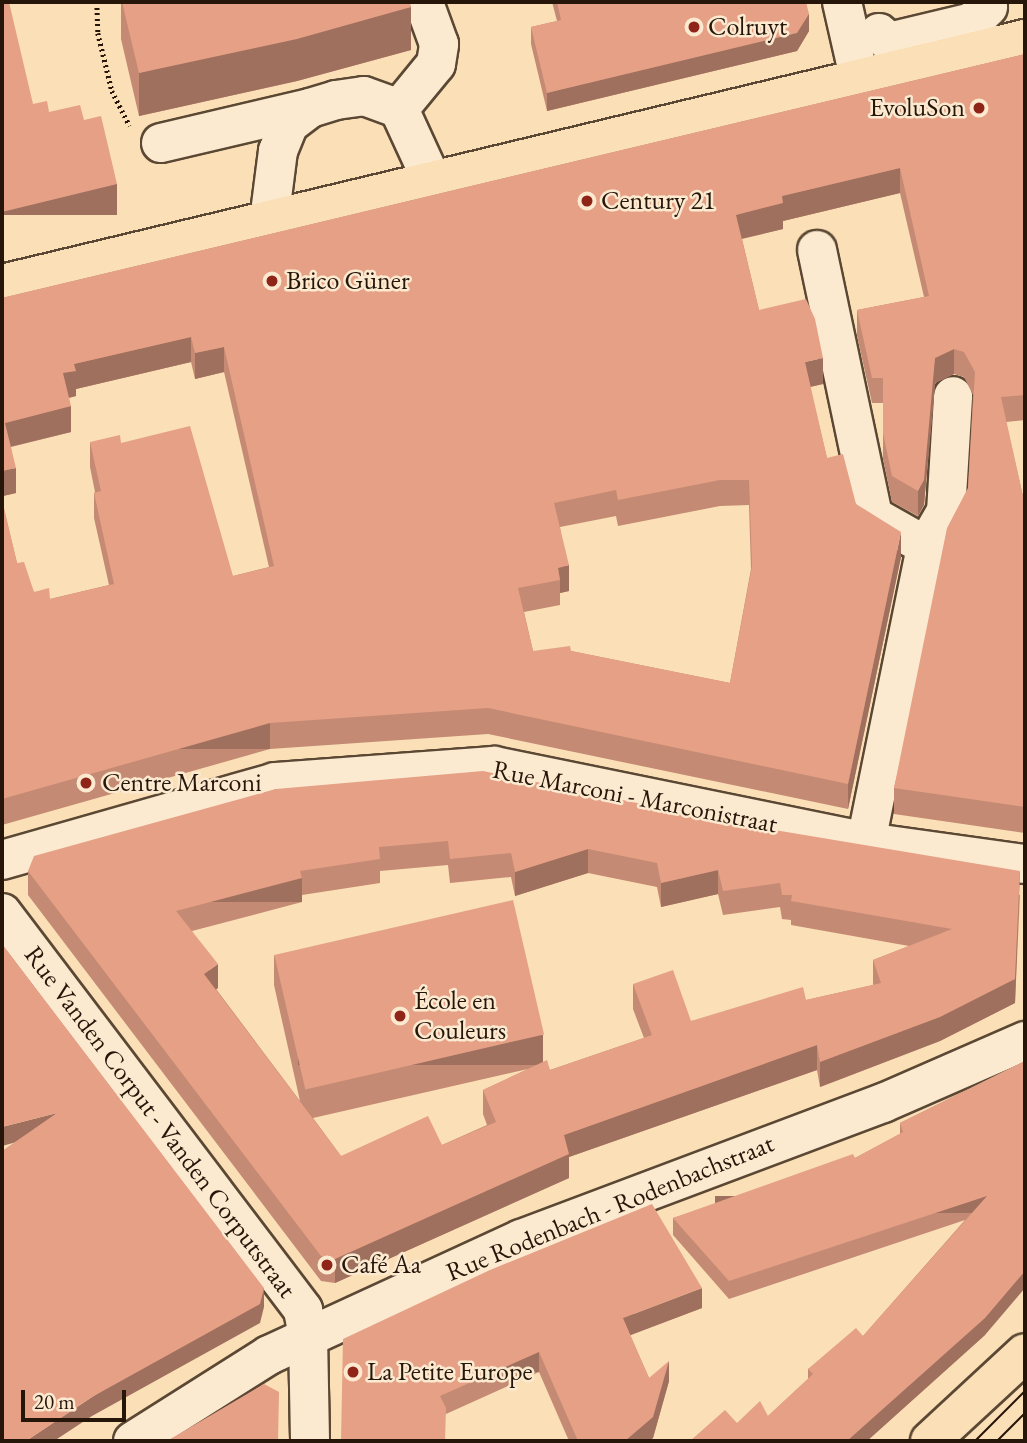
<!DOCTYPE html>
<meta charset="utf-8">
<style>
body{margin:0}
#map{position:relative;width:1027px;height:1443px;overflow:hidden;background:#fadfb7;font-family:"EB Garamond",serif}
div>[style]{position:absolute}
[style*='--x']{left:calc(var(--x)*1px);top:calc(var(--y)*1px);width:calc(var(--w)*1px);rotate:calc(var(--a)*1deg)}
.path>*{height:4.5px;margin-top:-2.25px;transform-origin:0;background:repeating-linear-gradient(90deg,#261509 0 2px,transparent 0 5.5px)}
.roads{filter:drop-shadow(2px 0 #5b4834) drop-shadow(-2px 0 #5b4834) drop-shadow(0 2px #5b4834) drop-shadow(0 -2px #5b4834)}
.minor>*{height:38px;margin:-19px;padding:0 19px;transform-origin:19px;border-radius:19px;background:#fcead0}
.major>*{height:38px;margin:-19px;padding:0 19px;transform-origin:19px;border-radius:19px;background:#fadfb7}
.tram>*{height:2px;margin:-1px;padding:0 1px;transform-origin:1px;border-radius:1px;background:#261509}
.wall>*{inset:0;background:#c58a73}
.shaded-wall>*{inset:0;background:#a0705e;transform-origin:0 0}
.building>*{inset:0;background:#e5a086;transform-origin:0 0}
.dots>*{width:19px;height:19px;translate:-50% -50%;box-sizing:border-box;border:4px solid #fcead0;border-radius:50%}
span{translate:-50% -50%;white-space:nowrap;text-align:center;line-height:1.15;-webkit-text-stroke:5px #fcead0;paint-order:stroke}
.poi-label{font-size:26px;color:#261509}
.left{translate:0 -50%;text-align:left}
.right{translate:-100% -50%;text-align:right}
.street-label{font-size:26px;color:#261509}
.frame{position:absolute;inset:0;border:4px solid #261509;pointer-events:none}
.scale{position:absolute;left:21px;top:1390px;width:105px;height:32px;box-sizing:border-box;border:4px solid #261509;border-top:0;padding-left:9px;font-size:21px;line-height:24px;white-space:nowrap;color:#261509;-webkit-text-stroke:5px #fcead0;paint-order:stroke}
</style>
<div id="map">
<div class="path">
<i style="--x:97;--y:2;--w:31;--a:88"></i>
<i style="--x:98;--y:33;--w:60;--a:76.4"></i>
<i style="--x:112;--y:91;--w:39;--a:63"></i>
</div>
<div class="roads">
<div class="minor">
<i style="--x:842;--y:2;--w:77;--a:77.2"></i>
<i style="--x:879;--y:33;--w:13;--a:42"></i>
<i style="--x:889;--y:42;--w:85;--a:-13.5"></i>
<i style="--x:972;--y:22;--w:22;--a:-43"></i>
<i style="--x:399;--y:109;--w:58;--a:-50.6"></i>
<i style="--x:436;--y:64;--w:20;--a:-81"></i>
<i style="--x:439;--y:44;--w:37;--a:-110"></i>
<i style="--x:161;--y:143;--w:153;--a:-13.2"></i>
<i style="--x:269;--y:221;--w:71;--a:-82.7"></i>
<i style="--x:278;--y:151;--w:29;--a:-68"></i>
<i style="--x:289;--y:124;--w:26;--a:-37"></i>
<i style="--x:310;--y:108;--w:27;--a:-17"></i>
<i style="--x:336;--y:100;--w:28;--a:-8"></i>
<i style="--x:364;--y:96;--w:37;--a:20"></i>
<i style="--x:399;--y:109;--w:81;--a:65.3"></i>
<i style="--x:817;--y:250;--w:272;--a:78.1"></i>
<i style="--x:873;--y:516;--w:61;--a:29.5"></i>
<i style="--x:866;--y:842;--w:302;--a:-78.5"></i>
<i style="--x:926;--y:546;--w:39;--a:-60"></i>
<i style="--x:946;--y:512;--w:116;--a:-86.5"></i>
<i style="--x:2;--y:860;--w:284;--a:-15.9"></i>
<i style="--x:275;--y:782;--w:220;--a:-4.2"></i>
<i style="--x:494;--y:766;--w:380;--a:11.5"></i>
<i style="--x:866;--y:842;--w:161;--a:7.9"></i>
<i style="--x:2;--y:913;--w:498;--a:52.8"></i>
<i style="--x:303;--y:1310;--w:25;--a:79"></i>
<i style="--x:308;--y:1335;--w:106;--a:88.9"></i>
<i style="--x:133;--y:1441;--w:161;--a:-32.3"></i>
<i style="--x:269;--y:1355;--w:277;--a:-24.7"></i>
<i style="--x:521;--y:1239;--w:387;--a:-20.6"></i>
<i style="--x:883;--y:1103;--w:155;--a:-23.6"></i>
</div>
<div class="major">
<i style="--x:2;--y:284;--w:1052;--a:-13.47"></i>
<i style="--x:930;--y:1441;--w:129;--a:-42.8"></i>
</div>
</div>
<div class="tram">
<i style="--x:975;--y:1441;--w:71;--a:-45"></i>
<i style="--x:997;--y:1441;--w:40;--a:-45"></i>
</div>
<div class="wall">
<i style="clip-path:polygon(121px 2px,410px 2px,411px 50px,297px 81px,139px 116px,121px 39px)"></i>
<i style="clip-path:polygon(552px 2px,806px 2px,809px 31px,797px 51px,547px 111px,531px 44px,531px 27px,557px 21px)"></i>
<i style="clip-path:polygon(evenodd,1025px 54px,1025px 420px,1006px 422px,1025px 505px,1025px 833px,894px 814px,894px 788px,968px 488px,973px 395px,964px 377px,954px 374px,935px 383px,924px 505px,918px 516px,892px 502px,883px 459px,883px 403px,872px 403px,857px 336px,857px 310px,924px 297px,900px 193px,783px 221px,783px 229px,742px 239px,759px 310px,823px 384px,810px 387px,827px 458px,856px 504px,901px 557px,848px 809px,488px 734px,270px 749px,2px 825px,2px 298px,1025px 54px,191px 362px,195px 379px,224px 372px,269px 567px,233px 576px,121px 443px,90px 442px,90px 467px,95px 492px,94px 493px,94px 518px,109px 585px,50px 599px,34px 592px,17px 563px,3px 506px,3px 496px,16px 493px,11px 447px,71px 432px,69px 398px,76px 396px,76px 389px,191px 362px,1025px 54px,749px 505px,751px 569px,730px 683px,571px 651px,533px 651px,524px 612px,560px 605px,560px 593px,569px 591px,560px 527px,616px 516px,618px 526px,720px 506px,749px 505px)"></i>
<i style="clip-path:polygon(evenodd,276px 789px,1020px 895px,1015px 1003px,940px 1041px,820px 1087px,817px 1070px,569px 1157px,569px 1178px,335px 1283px,321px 1281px,28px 895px,28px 871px,276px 789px,448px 865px,450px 883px,511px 877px,515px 896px,588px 873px,657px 887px,661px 907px,718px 894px,723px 915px,780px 907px,782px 919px,791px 920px,791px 925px,909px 946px,873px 960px,873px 985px,806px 1000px,691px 1021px,633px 984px,633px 1009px,644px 1038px,550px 1070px,543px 1062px,274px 955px,274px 985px,300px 1101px,216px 989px,218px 988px,192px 931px,302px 902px,302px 895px,380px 883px,380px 871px,448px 865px,276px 789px,528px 1069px,483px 1090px,483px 1114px,487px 1125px,442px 1145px,341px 1156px,313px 1118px,528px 1069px)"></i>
<i style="clip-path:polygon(1025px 1061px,985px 1335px,867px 1441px,690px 1441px,737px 1423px,768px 1416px,808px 1379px,808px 1369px,863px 1336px,965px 1220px,729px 1299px,673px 1235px,673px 1218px,855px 1158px,900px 1134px,900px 1123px)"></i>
<i style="clip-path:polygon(702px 1308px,630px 1335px,649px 1378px,669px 1381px,653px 1438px,649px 1441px,569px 1441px,539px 1372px,446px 1414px,343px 1339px)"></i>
</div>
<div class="shaded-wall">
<i style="clip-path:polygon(411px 7px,411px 50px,297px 81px,139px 116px,139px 73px)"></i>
<i style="clip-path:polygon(809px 14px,809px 31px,797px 51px,547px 111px,547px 93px)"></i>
<i style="clip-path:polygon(900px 168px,900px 193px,783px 221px,783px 229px,736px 240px,736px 215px,782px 196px)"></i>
<i style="left:117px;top:184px;width:31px;height:118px;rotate:90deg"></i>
<i style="clip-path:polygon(191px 337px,191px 362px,76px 389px,76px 396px,63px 399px,63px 373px,74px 364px)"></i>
<i style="clip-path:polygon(224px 347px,224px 372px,195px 379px,195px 353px)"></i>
<i style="clip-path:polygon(954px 349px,954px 374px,935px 383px,924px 505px,918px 516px,918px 491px,935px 358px)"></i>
<i style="clip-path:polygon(823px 358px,823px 384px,805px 388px,805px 362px)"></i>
<i style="clip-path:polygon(71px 406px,71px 432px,5px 448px,5px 423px)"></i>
<i style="clip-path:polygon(16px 468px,16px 493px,3px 496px,3px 513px,2px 513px,2px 471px)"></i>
<i style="clip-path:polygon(901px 532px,901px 557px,848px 809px,848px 784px)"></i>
<i style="clip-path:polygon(569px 565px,569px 591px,560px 593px,560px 580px,558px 568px)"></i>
<i style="left:270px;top:723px;width:26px;height:279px;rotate:90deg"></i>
<i style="clip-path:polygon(588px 849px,588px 873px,515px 896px,515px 872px)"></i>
<i style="clip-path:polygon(718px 870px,718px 894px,661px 907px,661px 883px)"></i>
<i style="clip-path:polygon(1020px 871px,1015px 1003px,940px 1041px,820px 1087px,820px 1062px)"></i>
<i style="left:302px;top:878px;width:24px;height:130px;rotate:90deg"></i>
<i style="clip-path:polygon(218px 964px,218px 988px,204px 998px,204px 974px)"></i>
<i style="left:543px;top:1035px;width:30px;height:245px;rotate:90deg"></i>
<i style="clip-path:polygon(817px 1045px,817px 1070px,569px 1157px,569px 1178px,335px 1283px,335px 1259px,564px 1135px)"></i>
<i style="clip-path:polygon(57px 1113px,57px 1131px,2px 1146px,2px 1127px)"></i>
<i style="left:987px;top:1196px;width:17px;height:272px;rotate:90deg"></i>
<i style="clip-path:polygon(1025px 1271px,1025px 1288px,985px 1335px,867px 1441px,847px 1441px)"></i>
<i style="clip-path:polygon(264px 1288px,264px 1307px,260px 1323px,92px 1416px,54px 1441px,26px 1441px,92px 1397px)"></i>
<i style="clip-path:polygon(702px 1288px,702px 1308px,623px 1338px,623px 1318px)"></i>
<i style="left:539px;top:1352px;width:20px;height:108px;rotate:90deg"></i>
<i style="clip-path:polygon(669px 1361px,669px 1381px,653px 1438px,649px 1441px,625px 1441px)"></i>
</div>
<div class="building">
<i style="clip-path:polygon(2px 2px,9px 2px,33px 104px,47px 101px,49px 112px,80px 105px,84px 120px,101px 116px,117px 184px,2px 212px)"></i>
<i style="clip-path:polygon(122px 2px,410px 2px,411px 7px,297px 39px,139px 73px)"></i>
<i style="clip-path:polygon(557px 2px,806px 2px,809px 14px,797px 33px,547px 93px,531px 27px,561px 20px)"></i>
<i style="clip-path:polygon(evenodd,1025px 54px,1025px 395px,1001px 397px,1025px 505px,1025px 807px,894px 788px,947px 528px,968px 488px,975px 372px,964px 352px,954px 349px,935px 358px,924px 480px,918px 491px,892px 476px,883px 433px,883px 378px,872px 378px,857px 310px,929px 296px,900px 168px,782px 196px,783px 203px,736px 215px,759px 310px,806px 299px,815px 319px,823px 358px,805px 362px,827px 458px,843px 454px,856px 504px,901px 532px,848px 784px,488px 708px,270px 723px,2px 799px,2px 499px,17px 563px,24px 562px,34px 592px,49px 588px,50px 599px,114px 584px,94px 493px,101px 491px,90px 442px,120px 435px,121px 443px,190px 426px,233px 576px,274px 566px,224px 347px,195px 353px,191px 337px,74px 364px,76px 371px,63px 373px,71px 406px,5px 423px,16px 468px,2px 471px,2px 298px,1025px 54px,720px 480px,749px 480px,752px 566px,730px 683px,571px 651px,570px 646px,533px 651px,518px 588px,560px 580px,558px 568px,569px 565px,554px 503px,616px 490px,618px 500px,720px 480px)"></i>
<i style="clip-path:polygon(evenodd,483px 771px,733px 823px,1020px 871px,1015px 979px,940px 1017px,820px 1062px,817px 1045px,564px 1135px,569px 1154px,335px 1259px,321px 1256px,28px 871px,34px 856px,276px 789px,483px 771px,448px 841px,450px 859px,511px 853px,515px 872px,588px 849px,657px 863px,661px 883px,718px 870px,723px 891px,780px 883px,782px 895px,792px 895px,791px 901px,952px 929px,873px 960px,881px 983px,806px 1000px,803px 987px,691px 1021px,673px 970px,633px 984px,652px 1035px,550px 1070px,547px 1060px,483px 1090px,496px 1122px,442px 1145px,428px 1116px,341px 1156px,204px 974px,218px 964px,176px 911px,302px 878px,300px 871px,380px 859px,379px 847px,448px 841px)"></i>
<i style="left:513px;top:900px;width:138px;height:245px;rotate:77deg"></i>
<i style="clip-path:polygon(2px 944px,264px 1288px,260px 1304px,92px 1397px,26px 1441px,2px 1441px,2px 1151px,57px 1113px,2px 1127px)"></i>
<i style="clip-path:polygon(1025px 1061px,1025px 1271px,985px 1318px,847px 1441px,690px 1441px,725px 1410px,737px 1423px,760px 1401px,768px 1416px,813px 1374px,808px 1369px,856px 1328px,863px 1336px,987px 1196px,729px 1281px,673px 1218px,853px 1154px,855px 1158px,903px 1132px,900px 1123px)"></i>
<i style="clip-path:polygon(652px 1204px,702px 1288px,623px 1318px,649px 1378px,669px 1361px,653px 1417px,625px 1441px,578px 1441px,539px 1352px,440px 1396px,446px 1408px,445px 1441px,341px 1441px,343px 1339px,490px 1270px)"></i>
<i style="clip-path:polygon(264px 1384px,279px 1392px,278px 1441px,167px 1441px)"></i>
</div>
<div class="dots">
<i style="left:694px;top:27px;background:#8f2418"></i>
<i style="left:979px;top:108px;background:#8f2418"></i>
<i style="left:587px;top:201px;background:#8f2418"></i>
<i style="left:272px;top:281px;background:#8f2418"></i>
<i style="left:86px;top:783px;background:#8f2418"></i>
<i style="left:400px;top:1016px;background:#8f2418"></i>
<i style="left:327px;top:1265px;background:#8f2418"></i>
<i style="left:353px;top:1372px;background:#8f2418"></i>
</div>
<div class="poi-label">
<span class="left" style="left:708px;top:27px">Colruyt</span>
<span class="right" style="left:965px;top:108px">EvoluSon</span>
<span class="left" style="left:601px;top:201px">Century 21</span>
<span class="left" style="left:286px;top:281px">Brico Güner</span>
<span class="left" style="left:102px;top:783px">Centre Marconi</span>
<span class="left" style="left:414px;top:1016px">École en<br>Couleurs</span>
<span class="left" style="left:341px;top:1265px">Café Aa</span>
<span class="left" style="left:367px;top:1372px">La Petite Europe</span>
</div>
<div class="street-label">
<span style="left:635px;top:797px;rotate:11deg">Rue Marconi - Marconistraat</span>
<span style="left:160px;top:1122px;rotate:53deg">Rue Vanden Corput - Vanden Corputstraat</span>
<span style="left:610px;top:1208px;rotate:-22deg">Rue Rodenbach - Rodenbachstraat</span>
</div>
<div class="frame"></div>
<div class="scale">20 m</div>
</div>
